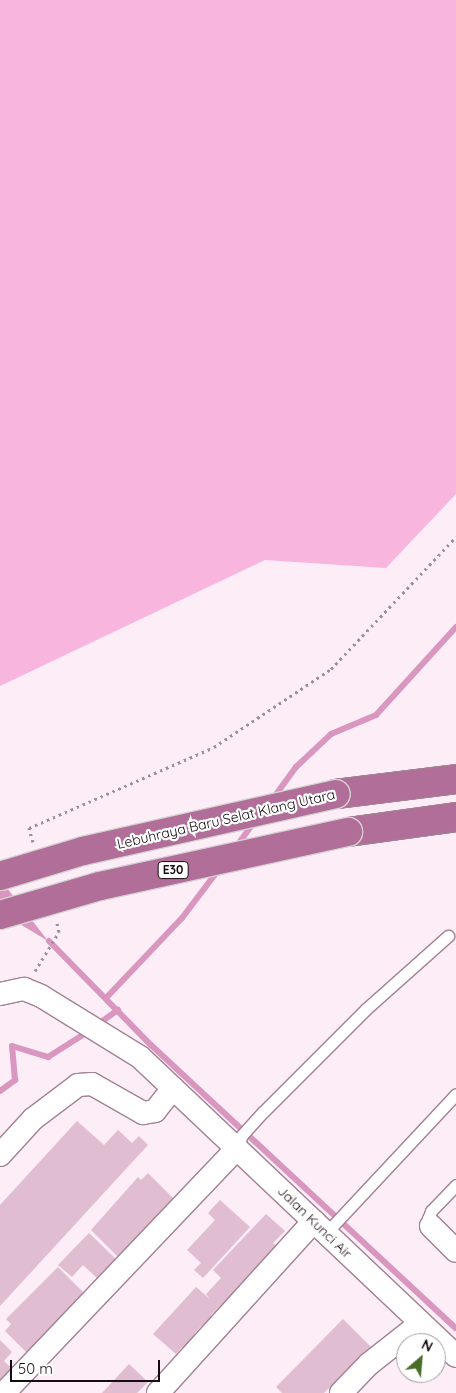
<!DOCTYPE html>
<style>
body{margin:0}
#map{position:relative;width:456px;height:1393px;overflow:hidden;background:#fcedf6;font-family:Quicksand,sans-serif}
div>[style]{position:absolute}
[style*='--x']{left:calc(var(--x)*1px);top:calc(var(--y)*1px);width:calc(var(--w)*1px);rotate:calc(var(--a)*1deg)}
.green>*{inset:0;background:#f8b6de}
.water>*{inset:0;background:#d996be}
.stream>*{height:6px;margin:-3px;padding:0 3px;transform-origin:3px;border-radius:3px;background:#d996be}
.building>*{inset:0;background:#e1bdd2}
.path>*{height:3px;margin-top:-1.5px;transform-origin:0;background:repeating-linear-gradient(90deg,#9d8f98 0 2.5px,transparent 0 6.5px)}
.roads{filter:drop-shadow(1px 0 #a28194) drop-shadow(-1px 0 #a28194) drop-shadow(0 1px #a28194) drop-shadow(0 -1px #a28194)}
.service>*{height:11px;margin:-5.5px;padding:0 5.5px;transform-origin:5.5px;border-radius:5.5px;background:#fff}
.minor>*{height:22px;margin:-11px;padding:0 11px;transform-origin:11px;border-radius:11px;background:#fff}
.motorway>*{height:28px;margin:-14px;padding:0 14px;transform-origin:14px;border-radius:14px;background:#b16e98}
.bridges{filter:drop-shadow(1px 0 #d5d3d4) drop-shadow(-1px 0 #d5d3d4) drop-shadow(0 1px #d5d3d4) drop-shadow(0 -1px #d5d3d4)}
.motorway-bridge>*{height:28px;margin:-14px;padding:0 14px;transform-origin:14px;border-radius:14px;background:#b16e98}
span{translate:-50% -50%;white-space:nowrap;text-align:center;line-height:1.15;-webkit-text-stroke:4.5px #fff;paint-order:stroke}
.shield-label span{padding:1px 4px;background:#fff;border:1px solid;border-radius:4px;-webkit-text-stroke-width:0}
.shield-label{font-size:12px;color:#170b12;font-weight:700}
.street-label{font-size:14px;color:#170b12}
.north{position:absolute;left:396px;top:1333px;width:50px;height:50px;box-sizing:border-box;background:#fff;border:1px solid #a29da0;border-radius:50%;rotate:27deg;font-size:14px;font-weight:700;line-height:20px;text-align:center;color:#170b12}
.north::after{content:'';display:block;margin:auto;width:18px;height:22px;background:#496e28;clip-path:polygon(50% 0,100% 100%,50% 72%,0 100%)}
.scale{position:absolute;left:10px;top:1360px;width:150px;height:22px;box-sizing:border-box;border:2px solid #170b12;border-top:0;padding-left:6px;font-size:15px;line-height:18px;white-space:nowrap;color:#170b12;-webkit-text-stroke:4px #fff;paint-order:stroke}
</style>
<div id="map">
<div class="green">
<i style="clip-path:polygon(0 0,456px 0,456px 494px,386px 568px,265px 560px,0 686px)"></i>
</div>
<div class="water">
<i style="clip-path:polygon(0 879px,48px 941px,0 912px)"></i>
</div>
<div class="stream">
<i style="--x:272;--y:800;--w:41;--a:-54"></i>
<i style="--x:296;--y:767;--w:48;--a:-43.3"></i>
<i style="--x:331;--y:734;--w:49;--a:-22.9"></i>
<i style="--x:376;--y:715;--w:119;--a:-47.7"></i>
<i style="--x:236;--y:847;--w:32;--a:-54"></i>
<i style="--x:49;--y:941;--w:146;--a:45.6"></i>
<i style="--x:151;--y:1045;--w:416;--a:42.9"></i>
<i style="--x:106;--y:998;--w:110;--a:-46.5"></i>
<i style="--x:182;--y:918;--w:61;--a:-52.9"></i>
<i style="--x:97;--y:1025;--w:26;--a:-36"></i>
<i style="--x:0;--y:1091;--w:19;--a:-36"></i>
<i style="--x:15;--y:1080;--w:34;--a:-95"></i>
<i style="--x:12;--y:1046;--w:38;--a:17"></i>
<i style="--x:48;--y:1057;--w:49;--a:-32.4"></i>
</div>
<div class="building">
<i style="clip-path:polygon(77px 1121px,104px 1145px,118px 1130px,132px 1143px,139px 1136px,148px 1145px,0 1306px,0 1205px)"></i>
<i style="clip-path:polygon(148px 1173px,175px 1200px,118px 1257px,91px 1230px,138px 1177px,141px 1180px)"></i>
<i style="clip-path:polygon(220px 1200px,250px 1227px,203px 1278px,194px 1270px,201px 1263px,187px 1250px,215px 1220px,208px 1213px)"></i>
<i style="clip-path:polygon(266px 1214px,285px 1231px,273px 1243px,285px 1253px,219px 1307px,211px 1315px,219px 1322px,209px 1333px,201px 1326px,194px 1334px,202px 1342px,191px 1354px,182px 1347px,176px 1354px,153px 1334px,196px 1287px,210px 1299px,206px 1294px,221px 1278px,213px 1270px)"></i>
<i style="clip-path:polygon(89px 1233px,117px 1260px,98px 1279px,83px 1265px,72px 1277px,58px 1265px)"></i>
<i style="clip-path:polygon(58px 1267px,91px 1300px,28px 1354px,5px 1331px,11px 1324px,6px 1319px)"></i>
<i style="clip-path:polygon(343px 1319px,371px 1347px,324px 1393px,282px 1393px,276px 1387px)"></i>
<i style="clip-path:polygon(0 1340px,12px 1352px,4px 1361px,16px 1372px,0 1389px)"></i>
<i style="clip-path:polygon(129px 1364px,148px 1382px,137px 1393px,102px 1393px)"></i>
</div>
<div class="path">
<i style="--x:33;--y:842;--w:15;--a:-106"></i>
<i style="--x:29;--y:828;--w:202;--a:-23.6"></i>
<i style="--x:214;--y:747;--w:141;--a:-33.7"></i>
<i style="--x:331;--y:669;--w:182;--a:-46.6"></i>
<i style="--x:35;--y:971;--w:46;--a:-58.4"></i>
<i style="--x:59;--y:932;--w:9;--a:-103"></i>
</div>
<div class="roads">
<div class="service">
<i style="--x:237;--y:1148;--w:14;--a:-69"></i>
<i style="--x:242;--y:1135;--w:31;--a:-48"></i>
<i style="--x:263;--y:1112;--w:146;--a:-45"></i>
<i style="--x:366;--y:1009;--w:110;--a:-41.7"></i>
<i style="--x:431;--y:1226;--w:8;--a:-113"></i>
<i style="--x:428;--y:1219;--w:9;--a:-69"></i>
<i style="--x:431;--y:1211;--w:36;--a:-46"></i>
<i style="--x:326;--y:1233;--w:190;--a:-46.9"></i>
</div>
<div class="minor">
<i style="--x:0;--y:994;--w:25;--a:-12"></i>
<i style="--x:24;--y:989;--w:18;--a:22"></i>
<i style="--x:41;--y:996;--w:116;--a:31.6"></i>
<i style="--x:140;--y:1057;--w:435;--a:43.4"></i>
<i style="--x:0;--y:1155;--w:49;--a:-47.5"></i>
<i style="--x:33;--y:1119;--w:56;--a:-37.1"></i>
<i style="--x:78;--y:1085;--w:14;--a:-4"></i>
<i style="--x:92;--y:1084;--w:59;--a:29.6"></i>
<i style="--x:143;--y:1113;--w:12;--a:-9"></i>
<i style="--x:155;--y:1111;--w:29;--a:-52"></i>
<i style="--x:431;--y:1226;--w:35;--a:45"></i>
<i style="--x:4;--y:1393;--w:338;--a:-46.4"></i>
<i style="--x:158;--y:1393;--w:232;--a:-47.8"></i>
<i style="--x:341;--y:1393;--w:40;--a:-46"></i>
<i style="--x:369;--y:1364;--w:66;--a:-38.3"></i>
</div>
<div class="motorway">
<i style="--x:336;--y:794;--w:121;--a:-7.1"></i>
<i style="--x:348;--y:832;--w:109;--a:-7.9"></i>
</div>
</div>
<div class="bridges">
<div class="motorway-bridge">
<i style="--x:0;--y:876;--w:87;--a:-16.8"></i>
<i style="--x:83;--y:851;--w:259;--a:-12.7"></i>
<i style="--x:0;--y:915;--w:104;--a:-16.2"></i>
<i style="--x:100;--y:886;--w:254;--a:-12.3"></i>
</div>
</div>
<div class="shield-label">
<span style="left:173px;top:870px">E30</span>
</div>
<div class="street-label">
<span style="left:226px;top:819px;rotate:-13deg">Lebuhraya Baru Selat Klang Utara</span>
<span style="left:315px;top:1222px;rotate:44deg">Jalan Kunci Air</span>
</div>
<div class="north">N</div>
<div class="scale">50 m</div>
</div>
